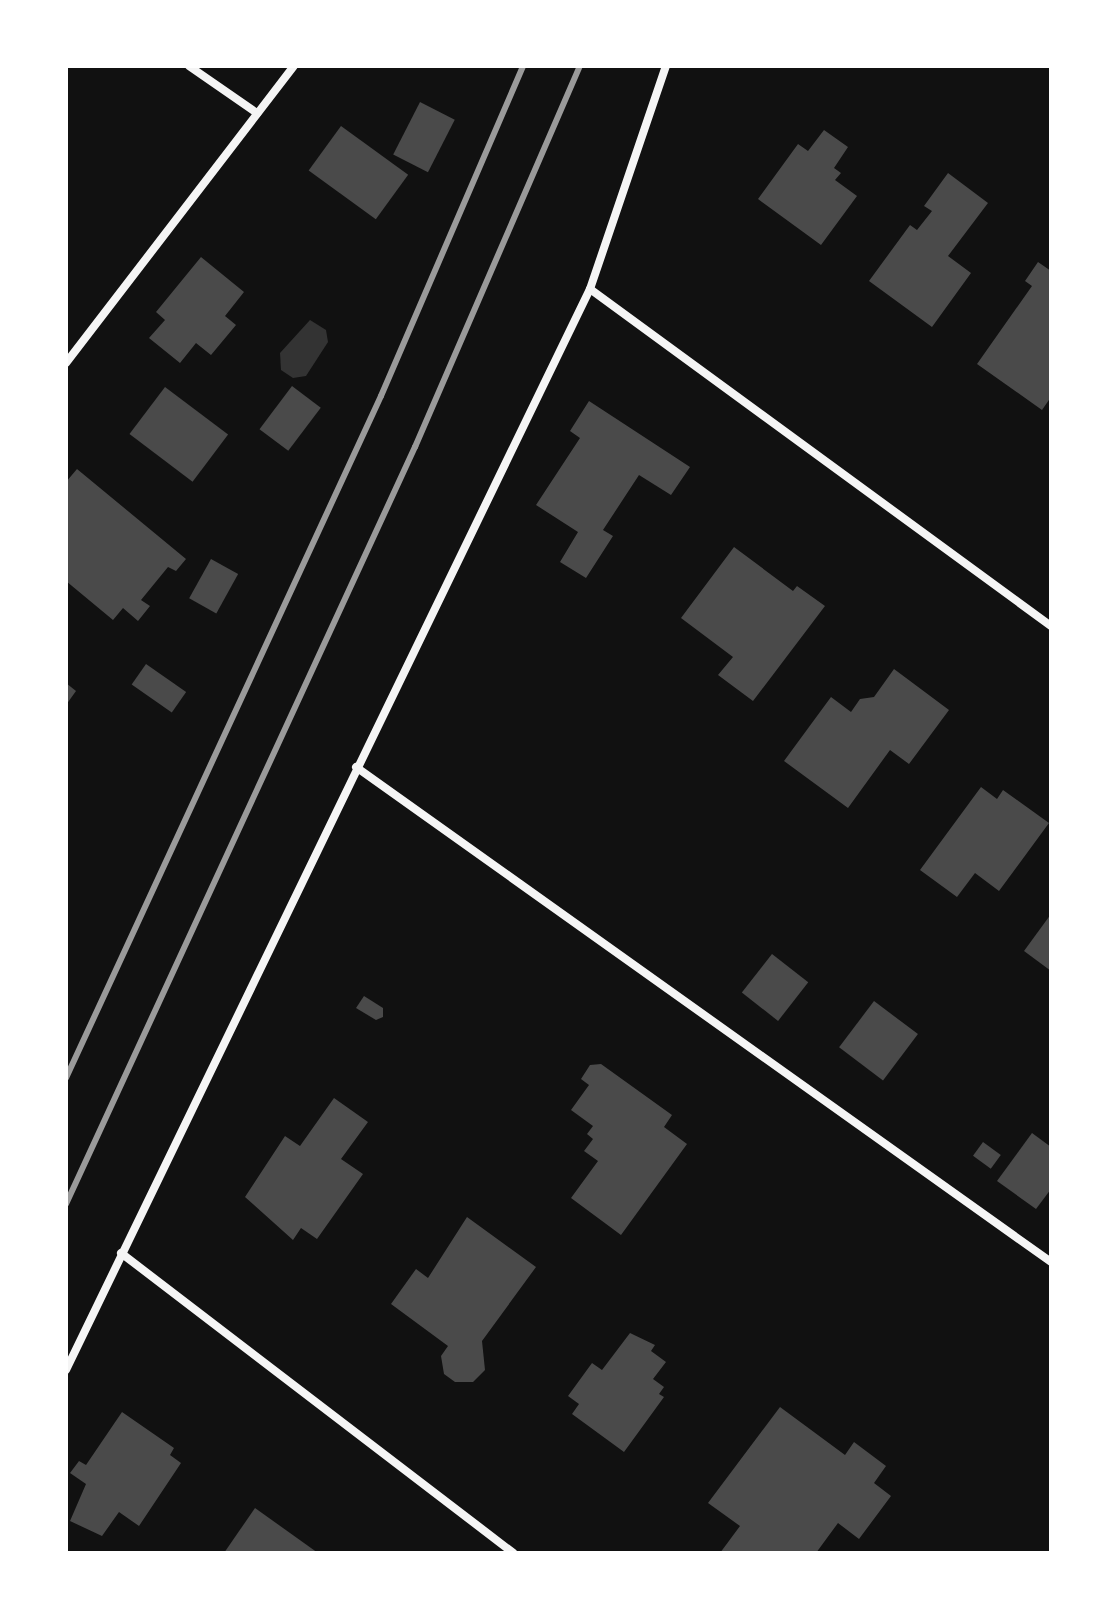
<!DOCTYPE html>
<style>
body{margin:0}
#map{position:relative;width:1117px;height:1619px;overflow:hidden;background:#111;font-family:"DM Sans",sans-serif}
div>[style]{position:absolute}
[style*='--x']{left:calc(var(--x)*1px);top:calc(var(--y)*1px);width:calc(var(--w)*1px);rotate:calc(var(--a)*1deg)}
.water>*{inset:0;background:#333}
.building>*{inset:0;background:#4a4a4a;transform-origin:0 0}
.minor>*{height:8px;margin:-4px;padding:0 4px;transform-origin:4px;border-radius:4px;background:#f5f5f5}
.rail>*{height:6px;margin:-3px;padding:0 3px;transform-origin:3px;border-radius:3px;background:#9a9a9a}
span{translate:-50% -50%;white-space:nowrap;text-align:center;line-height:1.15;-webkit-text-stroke:6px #fff;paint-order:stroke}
.frame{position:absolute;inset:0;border:68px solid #fff;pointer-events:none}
</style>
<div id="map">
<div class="water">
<i style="clip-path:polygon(310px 320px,326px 330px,328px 342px,306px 376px,293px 378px,281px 370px,280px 353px)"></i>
</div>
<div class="building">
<i style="left:420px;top:102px;width:39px;height:59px;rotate:27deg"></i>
<i style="left:341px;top:126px;width:83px;height:55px;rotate:36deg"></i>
<i style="clip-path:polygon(824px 130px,848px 147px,834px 168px,841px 173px,835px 180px,857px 196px,821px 245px,758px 199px,798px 144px,808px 151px)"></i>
<i style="clip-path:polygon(948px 173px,988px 203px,948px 256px,971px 273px,932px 327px,869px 281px,910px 225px,917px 230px,932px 211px,924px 206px)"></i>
<i style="clip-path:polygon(201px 257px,244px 292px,225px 316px,236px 325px,211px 355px,196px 343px,180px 363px,149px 338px,165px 320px,156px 312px)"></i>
<i style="clip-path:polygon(1038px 262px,1051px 271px,1051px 397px,1042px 410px,977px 364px,1032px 286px,1025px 281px)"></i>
<i style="left:292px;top:386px;width:36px;height:54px;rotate:37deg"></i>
<i style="left:165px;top:387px;width:79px;height:59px;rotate:37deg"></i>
<i style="clip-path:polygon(589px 401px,690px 467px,671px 495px,639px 475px,603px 530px,613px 536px,586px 578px,560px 562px,578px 532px,536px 505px,580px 438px,570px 431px)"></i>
<i style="clip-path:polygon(77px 469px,186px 559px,176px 571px,168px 567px,141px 600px,150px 606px,138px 621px,123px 608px,113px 620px,66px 581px,66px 482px)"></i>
<i style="clip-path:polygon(734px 547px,793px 591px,797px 586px,825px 606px,753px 701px,718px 675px,733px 657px,681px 618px)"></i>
<i style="left:211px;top:559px;width:31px;height:45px;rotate:29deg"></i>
<i style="left:146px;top:664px;width:49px;height:25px;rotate:35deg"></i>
<i style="clip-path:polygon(894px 669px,949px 710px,909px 764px,890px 750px,848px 808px,784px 761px,831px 697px,851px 712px,860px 699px,874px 697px)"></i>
<i style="clip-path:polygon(66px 683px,76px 691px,66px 705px)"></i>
<i style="clip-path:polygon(981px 787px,997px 799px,1003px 790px,1049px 823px,999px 891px,975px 873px,957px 897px,920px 870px)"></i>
<i style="clip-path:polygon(1051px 914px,1051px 971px,1024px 951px)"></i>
<i style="left:772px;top:954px;width:46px;height:49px;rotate:38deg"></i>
<i style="clip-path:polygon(364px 996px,383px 1008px,383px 1017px,376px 1020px,356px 1008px)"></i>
<i style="left:874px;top:1001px;width:55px;height:58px;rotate:37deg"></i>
<i style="clip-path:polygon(601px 1064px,672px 1115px,664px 1127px,687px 1144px,621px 1235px,571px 1198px,598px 1161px,584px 1151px,593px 1139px,587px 1134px,593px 1126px,571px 1110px,589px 1085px,581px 1079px,590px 1065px)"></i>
<i style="clip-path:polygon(334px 1098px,368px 1122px,341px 1159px,363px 1174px,317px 1239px,301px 1228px,293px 1240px,245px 1197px,285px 1136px,300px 1146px)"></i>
<i style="clip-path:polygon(1032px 1133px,1051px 1147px,1051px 1189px,1036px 1209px,997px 1181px)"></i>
<i style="left:983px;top:1142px;width:22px;height:17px;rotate:36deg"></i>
<i style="clip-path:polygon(467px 1217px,536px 1267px,482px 1341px,485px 1370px,473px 1382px,455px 1382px,444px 1374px,441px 1356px,448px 1346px,391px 1304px,416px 1269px,428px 1278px)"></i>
<i style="clip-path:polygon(630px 1333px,655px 1345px,651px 1351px,666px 1362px,653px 1379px,664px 1387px,659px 1394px,664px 1397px,624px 1452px,572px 1414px,579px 1404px,568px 1396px,592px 1363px,602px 1370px)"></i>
<i style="clip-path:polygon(780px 1407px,845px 1455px,854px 1442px,886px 1466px,874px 1483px,891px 1496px,859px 1539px,838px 1523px,816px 1553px,720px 1553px,740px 1526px,708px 1503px)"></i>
<i style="clip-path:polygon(122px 1412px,174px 1448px,170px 1455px,181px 1463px,139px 1526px,119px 1512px,102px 1536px,70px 1521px,86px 1484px,70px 1473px,79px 1461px,86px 1465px)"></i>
<i style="clip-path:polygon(255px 1508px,318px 1553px,224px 1553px)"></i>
</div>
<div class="minor">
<i style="--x:189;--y:66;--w:83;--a:34.7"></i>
<i style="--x:590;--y:289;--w:571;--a:36.17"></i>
<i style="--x:66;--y:363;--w:374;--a:-52.5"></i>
<i style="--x:356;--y:767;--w:853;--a:35.46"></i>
<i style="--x:121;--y:1253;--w:494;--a:37.4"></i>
<i style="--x:66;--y:1370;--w:1201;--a:-64.14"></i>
<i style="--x:590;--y:289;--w:236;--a:-71.2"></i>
</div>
<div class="rail">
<i style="--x:66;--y:1078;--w:751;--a:-65.21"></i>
<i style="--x:381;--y:396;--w:359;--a:-66.7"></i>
<i style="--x:66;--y:1204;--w:834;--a:-65.25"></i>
<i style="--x:415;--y:447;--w:415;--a:-66.6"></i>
</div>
<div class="frame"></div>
</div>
